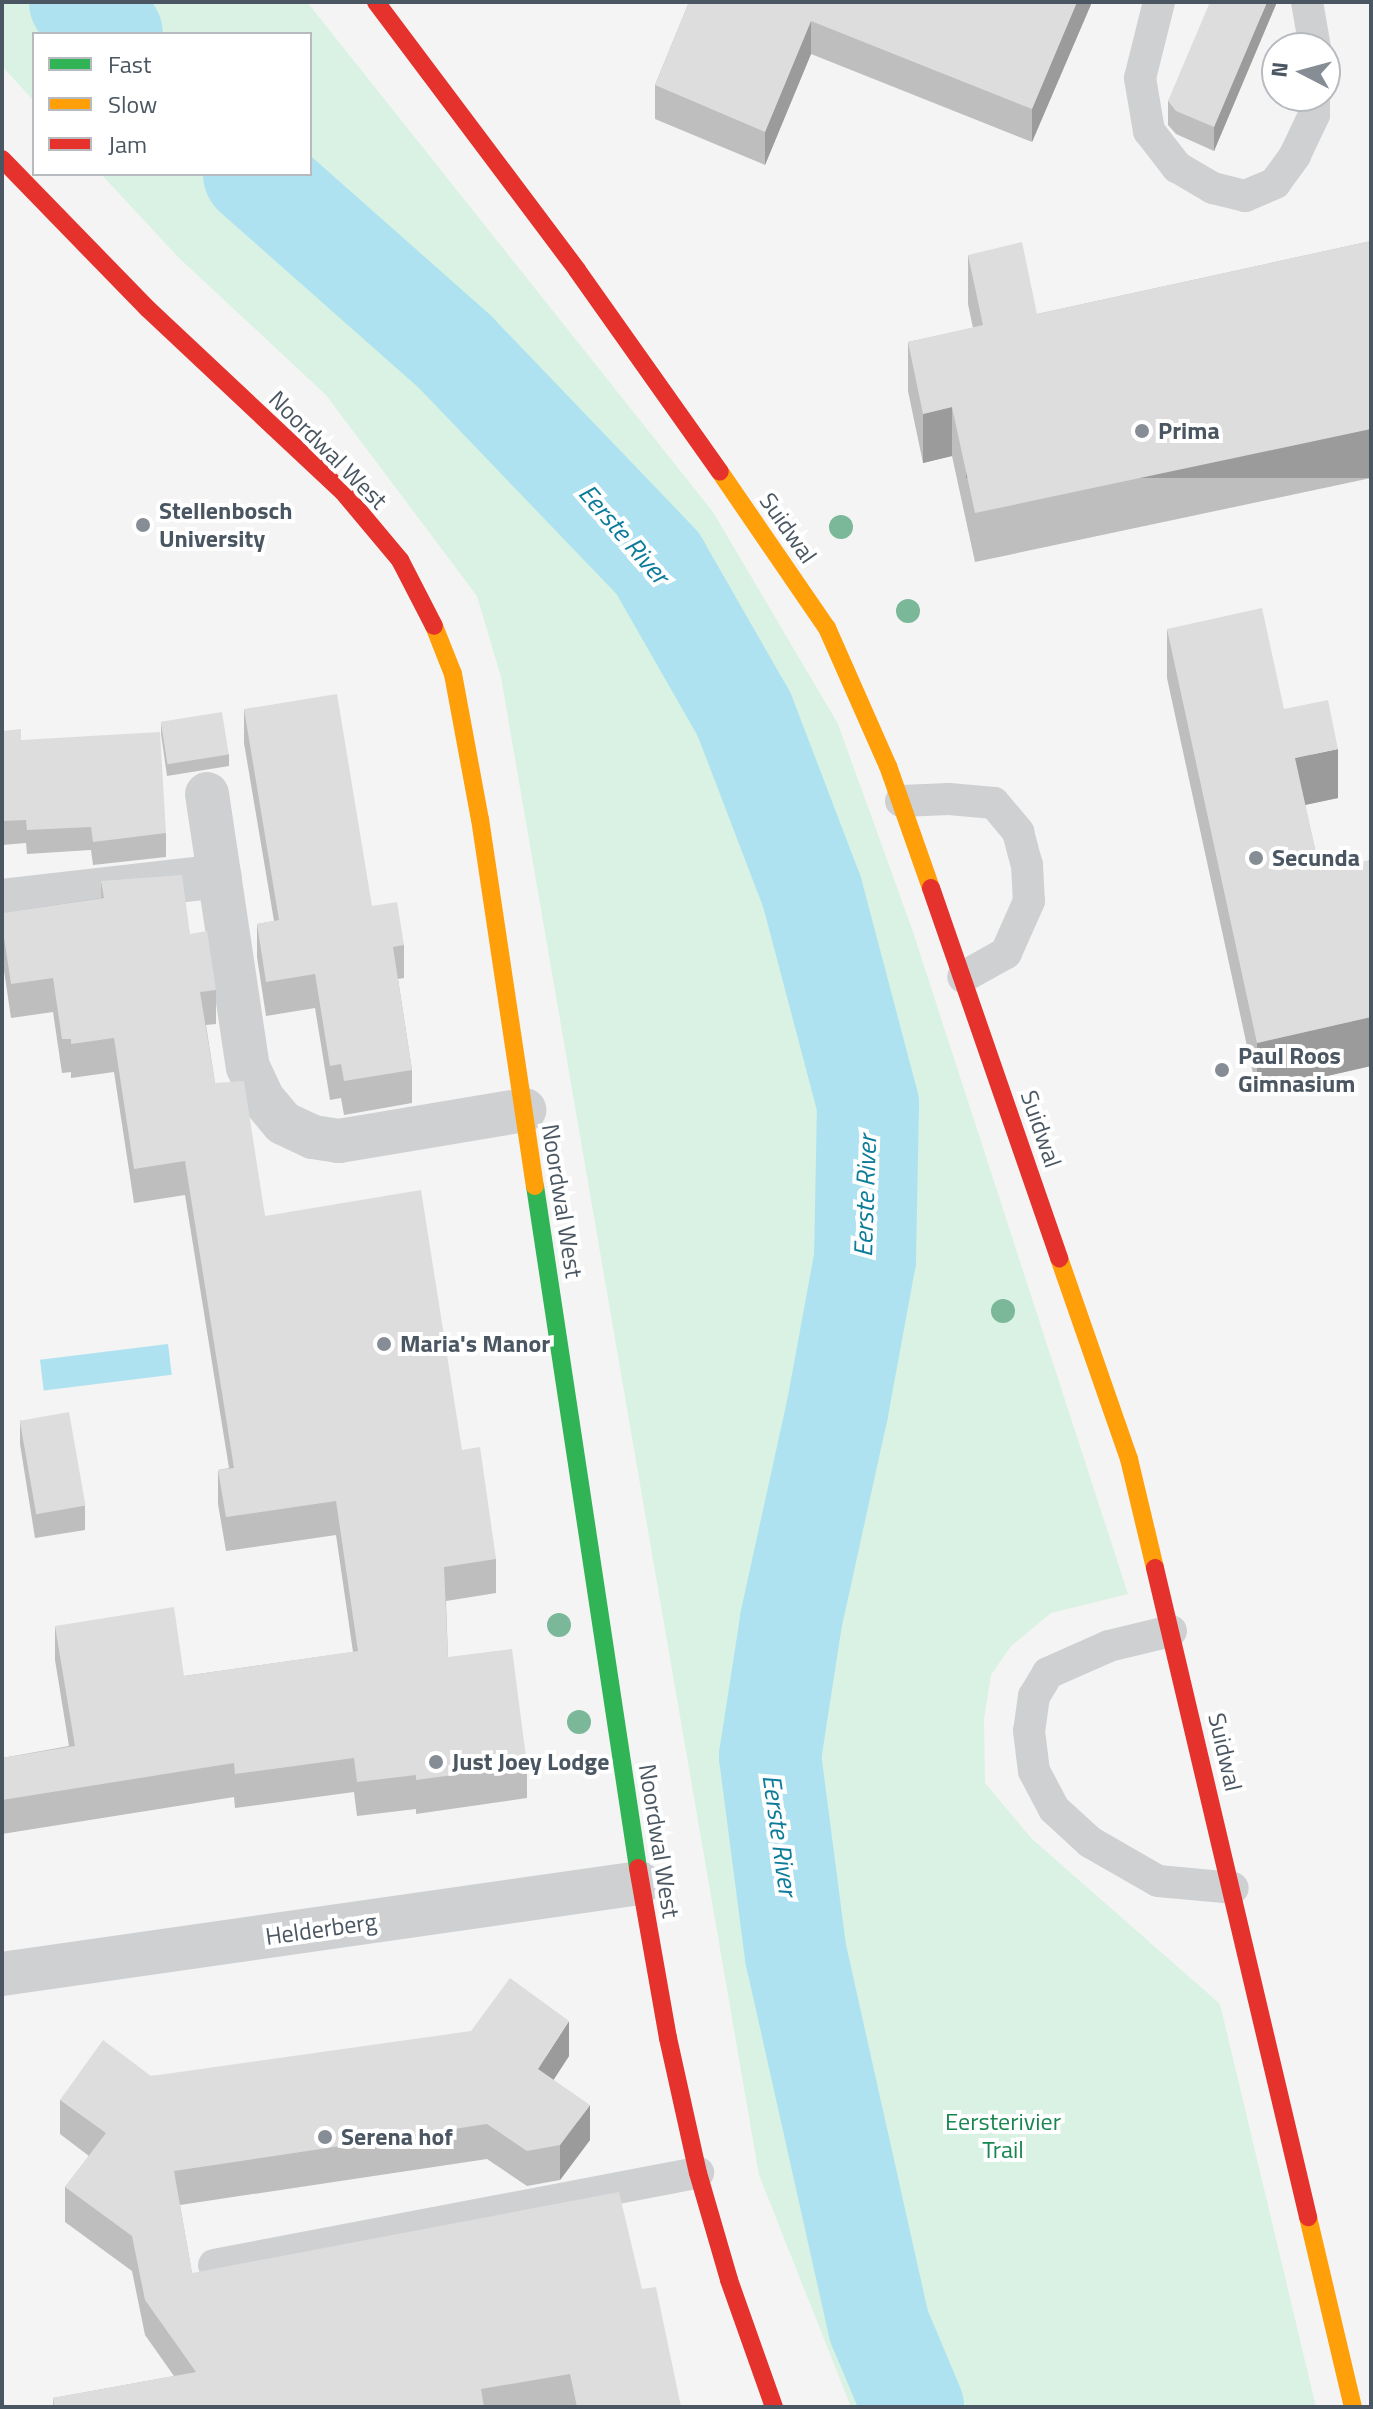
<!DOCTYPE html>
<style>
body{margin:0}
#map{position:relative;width:1373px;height:2409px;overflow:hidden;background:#f4f4f4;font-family:"Titillium Web",sans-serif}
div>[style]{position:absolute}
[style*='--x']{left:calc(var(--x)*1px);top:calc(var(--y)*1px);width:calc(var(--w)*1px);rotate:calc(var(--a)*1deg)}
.green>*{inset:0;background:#d9f2e3}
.water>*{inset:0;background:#aee2f0;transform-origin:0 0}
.river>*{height:102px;margin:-51px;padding:0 51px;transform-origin:51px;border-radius:51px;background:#aee2f0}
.lane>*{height:32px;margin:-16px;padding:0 16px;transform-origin:16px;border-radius:16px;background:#ced0d2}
.street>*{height:44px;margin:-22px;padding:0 22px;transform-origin:22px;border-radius:22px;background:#ced0d2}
.fast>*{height:18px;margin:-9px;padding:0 9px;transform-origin:9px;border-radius:9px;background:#30b455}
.slow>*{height:18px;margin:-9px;padding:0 9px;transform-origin:9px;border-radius:9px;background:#ff9f0a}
.jam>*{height:18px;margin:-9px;padding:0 9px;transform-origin:9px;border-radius:9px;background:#e5322d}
.trees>*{width:24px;height:24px;margin:-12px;border-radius:50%;background:#7ab899}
.wall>*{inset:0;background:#bebebf}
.shaded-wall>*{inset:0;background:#9b9b9b;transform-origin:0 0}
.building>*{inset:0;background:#ddddde;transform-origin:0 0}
.dots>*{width:22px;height:22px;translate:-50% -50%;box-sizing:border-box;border:4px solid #fff;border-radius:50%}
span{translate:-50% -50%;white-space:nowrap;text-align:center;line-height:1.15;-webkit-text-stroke:8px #fff;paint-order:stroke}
.poi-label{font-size:24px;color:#4a5661;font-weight:700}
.left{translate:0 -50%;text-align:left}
.street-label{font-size:24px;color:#4a5661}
.park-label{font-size:24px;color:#17864f}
.water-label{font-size:26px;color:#0c7c9b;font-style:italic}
.frame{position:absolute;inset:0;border:4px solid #4a5661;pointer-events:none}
.legend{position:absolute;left:32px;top:32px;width:280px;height:144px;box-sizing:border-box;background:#fff;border:2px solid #b7bbc0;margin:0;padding:10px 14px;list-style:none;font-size:24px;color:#4a5661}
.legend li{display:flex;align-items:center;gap:16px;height:40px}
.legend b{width:40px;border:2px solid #b7bbc0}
.north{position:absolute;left:1261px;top:32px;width:80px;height:80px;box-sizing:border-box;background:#fff;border:2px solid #b7bbc0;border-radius:50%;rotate:276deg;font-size:22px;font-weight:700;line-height:32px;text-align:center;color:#4a5661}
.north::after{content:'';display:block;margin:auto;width:28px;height:36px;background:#868d94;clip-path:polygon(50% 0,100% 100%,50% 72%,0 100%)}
</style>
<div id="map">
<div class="green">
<i style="clip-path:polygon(2px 2px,307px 2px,713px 512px,838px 724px,912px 929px,1128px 1594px,1051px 1613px,1011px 1646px,991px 1675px,984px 1719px,985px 1783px,1032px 1839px,1220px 2004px,1316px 2407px,851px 2407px,759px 2175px,501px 677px,477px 596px,326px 395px,178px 257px,101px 174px,310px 174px,310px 34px,34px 34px,34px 101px,2px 66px)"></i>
</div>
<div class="water">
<i style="left:168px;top:1344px;width:31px;height:129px;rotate:83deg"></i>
</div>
<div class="river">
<i style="--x:80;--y:2;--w:45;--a:45"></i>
<i style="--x:254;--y:174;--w:270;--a:41.5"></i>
<i style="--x:456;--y:353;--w:292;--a:46.2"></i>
<i style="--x:658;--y:564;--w:173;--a:60.2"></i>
<i style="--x:744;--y:714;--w:191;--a:69.1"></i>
<i style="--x:812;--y:892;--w:219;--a:75.2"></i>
<i style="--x:868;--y:1104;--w:155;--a:91.1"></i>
<i style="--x:865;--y:1259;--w:155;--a:100.4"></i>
<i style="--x:837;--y:1411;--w:215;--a:102.4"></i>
<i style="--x:791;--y:1621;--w:137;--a:98.8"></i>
<i style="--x:770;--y:1756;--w:201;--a:82.6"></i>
<i style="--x:796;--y:1955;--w:380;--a:77.4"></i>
<i style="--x:879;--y:2326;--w:88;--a:67.2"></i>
</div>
<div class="lane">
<i style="--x:1159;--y:2;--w:78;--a:104"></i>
<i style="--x:1140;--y:78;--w:54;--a:80.4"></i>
<i style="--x:1149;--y:131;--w:46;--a:52.1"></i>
<i style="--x:1177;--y:167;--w:42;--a:30.3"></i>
<i style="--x:1213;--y:188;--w:33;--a:14"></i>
<i style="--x:1245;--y:196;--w:33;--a:-23"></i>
<i style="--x:1275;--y:183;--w:34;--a:-54"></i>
<i style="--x:1295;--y:155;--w:44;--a:-64.6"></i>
<i style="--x:1314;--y:115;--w:19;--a:-90"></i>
<i style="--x:1307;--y:2;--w:47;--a:80.1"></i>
<i style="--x:901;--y:801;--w:48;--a:-2.4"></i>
<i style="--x:949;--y:799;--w:45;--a:5.1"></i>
<i style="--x:994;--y:803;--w:38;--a:50"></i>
<i style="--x:1018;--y:832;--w:34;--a:75"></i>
<i style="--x:1027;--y:865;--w:36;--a:87"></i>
<i style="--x:1029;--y:901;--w:57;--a:113.9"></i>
<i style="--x:1006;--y:953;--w:49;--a:150.8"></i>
<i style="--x:1171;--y:1631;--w:64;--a:166.4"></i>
<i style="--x:1109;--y:1646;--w:67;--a:156.1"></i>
<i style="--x:1048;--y:1673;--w:27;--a:121"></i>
<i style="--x:1034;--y:1696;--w:35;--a:98"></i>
<i style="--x:1029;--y:1731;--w:40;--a:82.9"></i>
<i style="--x:1034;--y:1771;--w:43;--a:62.2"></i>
<i style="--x:1054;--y:1809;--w:49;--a:42.5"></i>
<i style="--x:1090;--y:1842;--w:78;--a:29.8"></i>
<i style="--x:1158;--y:1881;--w:75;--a:5.3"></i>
<i style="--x:214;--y:2265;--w:493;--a:-10.8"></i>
</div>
<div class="street">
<i style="--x:207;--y:794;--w:276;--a:81.5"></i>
<i style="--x:248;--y:1067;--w:35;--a:65"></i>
<i style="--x:263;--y:1099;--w:31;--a:50"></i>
<i style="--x:283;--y:1123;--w:33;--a:25"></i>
<i style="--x:313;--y:1137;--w:26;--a:9"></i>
<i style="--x:339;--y:1141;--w:188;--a:-9.5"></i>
<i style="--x:2;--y:901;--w:219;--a:-6.5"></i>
<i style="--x:2;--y:1974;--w:644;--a:-8.12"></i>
</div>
<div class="fast">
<i style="--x:535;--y:1186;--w:690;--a:81.41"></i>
</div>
<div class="slow">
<i style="--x:720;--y:472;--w:189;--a:55.6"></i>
<i style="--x:827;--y:628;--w:151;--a:66.2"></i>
<i style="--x:888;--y:766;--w:129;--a:70.6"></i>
<i style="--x:434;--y:626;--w:52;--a:68.4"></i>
<i style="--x:453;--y:674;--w:147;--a:79.5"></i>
<i style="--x:480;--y:819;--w:371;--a:81.5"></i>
<i style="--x:1059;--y:1258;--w:213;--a:70.8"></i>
<i style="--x:1129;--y:1459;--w:112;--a:76.6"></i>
<i style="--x:1308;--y:2217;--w:195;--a:76.7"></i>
</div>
<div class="jam">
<i style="--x:376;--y:2;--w:335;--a:53.1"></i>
<i style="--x:577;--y:270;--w:247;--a:54.7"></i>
<i style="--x:2;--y:159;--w:209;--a:45.8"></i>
<i style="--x:148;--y:309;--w:267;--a:43.2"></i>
<i style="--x:343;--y:492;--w:89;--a:50"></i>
<i style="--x:400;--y:560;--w:74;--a:62.7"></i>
<i style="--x:931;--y:888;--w:392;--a:70.9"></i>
<i style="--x:1155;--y:1568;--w:667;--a:76.73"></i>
<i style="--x:638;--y:1868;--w:173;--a:80"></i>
<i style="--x:668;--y:2038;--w:138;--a:77.5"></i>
<i style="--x:698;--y:2173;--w:111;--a:73.8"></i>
<i style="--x:729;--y:2280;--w:135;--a:70.5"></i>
</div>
<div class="trees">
<i style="left:841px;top:527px"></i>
<i style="left:908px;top:611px"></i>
<i style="left:1003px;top:1311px"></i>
<i style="left:559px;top:1625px"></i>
<i style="left:579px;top:1722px"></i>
</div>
<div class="wall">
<i style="clip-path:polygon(689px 2px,1092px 2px,1032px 142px,811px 54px,765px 165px,655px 119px,655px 85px)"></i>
<i style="clip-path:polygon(1277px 2px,1214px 151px,1176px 134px,1168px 125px,1168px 101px)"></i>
<i style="clip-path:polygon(1371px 241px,1371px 478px,975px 562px,952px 456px,923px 463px,908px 391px,908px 342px,973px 328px,968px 304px,968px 255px,1037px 314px)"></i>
<i style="clip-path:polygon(1167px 629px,1284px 709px,1338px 798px,1305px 805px,1320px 871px,1371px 860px,1371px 1066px,1257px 1092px,1167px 678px)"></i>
<i style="clip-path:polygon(244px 709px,372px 906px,404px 945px,404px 978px,398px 979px,412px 1070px,412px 1103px,344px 1115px,341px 1098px,330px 1100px,315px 1008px,266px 1016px,257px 957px,257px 924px,274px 921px,244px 743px)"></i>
<i style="clip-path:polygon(161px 722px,229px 754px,229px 766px,167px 776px,161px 734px)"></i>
<i style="clip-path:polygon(2px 731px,21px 740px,166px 833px,166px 857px,93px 865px,91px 850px,27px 854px,26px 843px,2px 845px)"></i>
<i style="clip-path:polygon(101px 881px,190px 934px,216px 990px,216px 1024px,206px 1025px,215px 1083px,265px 1216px,462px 1450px,496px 1559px,496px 1593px,446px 1601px,448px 1657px,527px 1765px,527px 1798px,416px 1814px,416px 1809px,357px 1816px,354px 1792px,235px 1808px,234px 1797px,2px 1834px,2px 1758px,69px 1746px,55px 1660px,55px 1626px,184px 1676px,353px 1652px,336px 1535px,226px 1551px,218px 1504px,218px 1470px,229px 1468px,185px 1195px,134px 1203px,114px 1072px,71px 1078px,71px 1072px,62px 1073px,53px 1012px,11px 1018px,2px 957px,2px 913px,101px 898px)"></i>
<i style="clip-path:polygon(20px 1420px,85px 1506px,85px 1530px,35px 1538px,20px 1444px)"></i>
<i style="clip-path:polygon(569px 2056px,553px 2080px,590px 2140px,560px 2180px,527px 2186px,487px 2159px,180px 2205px,192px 2273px,642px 2289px,681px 2407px,51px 2407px,53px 2407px,53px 2398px,174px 2376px,145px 2335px,132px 2271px,65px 2222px,65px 2187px,89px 2156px,60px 2134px,60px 2100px,151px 2076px)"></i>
</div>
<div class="shaded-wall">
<i style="clip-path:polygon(1077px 2px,1092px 2px,1032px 142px,1032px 109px)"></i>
<i style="clip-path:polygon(1267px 2px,1277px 2px,1214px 151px,1214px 127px)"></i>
<i style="clip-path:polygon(811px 21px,811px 54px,765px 165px,765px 132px)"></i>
<i style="clip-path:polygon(952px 407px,952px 456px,923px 463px,923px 414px)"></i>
<i style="left:1371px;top:429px;width:49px;height:405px;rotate:90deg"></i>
<i style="clip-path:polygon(1338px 749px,1338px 798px,1295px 807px,1295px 758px)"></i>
<i style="clip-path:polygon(1371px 1017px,1371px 1066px,1257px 1092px,1257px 1043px)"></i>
<i style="clip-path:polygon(569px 2021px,569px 2056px,538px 2104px,538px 2069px)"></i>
<i style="clip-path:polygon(590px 2105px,590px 2140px,560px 2180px,560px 2145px)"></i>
</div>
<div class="building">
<i style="clip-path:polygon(689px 2px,1077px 2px,1032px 109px,811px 21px,765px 132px,655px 85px)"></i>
<i style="clip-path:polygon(1210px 2px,1267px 2px,1214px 127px,1176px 111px,1168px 101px)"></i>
<i style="clip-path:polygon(1371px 241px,1371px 429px,975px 513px,952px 407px,923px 414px,908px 342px,983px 325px,968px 255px,1022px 242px,1037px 314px)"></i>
<i style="clip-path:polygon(1262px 608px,1284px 709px,1328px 700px,1338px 749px,1295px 758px,1320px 871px,1371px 860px,1371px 1017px,1257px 1043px,1167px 629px)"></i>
<i style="clip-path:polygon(337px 694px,372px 906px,397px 902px,404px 945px,393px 947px,412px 1070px,344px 1081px,341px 1064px,330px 1066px,315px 974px,266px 982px,257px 924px,279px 920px,244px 709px)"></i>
<i style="left:222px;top:712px;width:43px;height:62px;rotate:81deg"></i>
<i style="clip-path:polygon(21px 729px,21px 740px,160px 732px,166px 833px,93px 842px,91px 827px,27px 830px,26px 820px,2px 821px,2px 731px)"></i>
<i style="clip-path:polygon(182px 875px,190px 934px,207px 931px,216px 990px,200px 992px,215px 1083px,244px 1081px,265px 1216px,421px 1190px,462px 1450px,480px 1447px,496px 1559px,444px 1567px,448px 1657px,512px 1649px,527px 1765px,416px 1780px,416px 1775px,357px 1782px,354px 1758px,235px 1774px,234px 1763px,2px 1800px,2px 1758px,75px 1746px,55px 1626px,174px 1607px,184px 1676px,358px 1651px,336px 1501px,226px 1517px,218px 1470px,234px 1468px,185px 1161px,134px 1169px,114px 1038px,71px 1044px,71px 1039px,62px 1039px,53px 978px,11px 984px,2px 924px,2px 913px,104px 898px,101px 881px)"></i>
<i style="left:69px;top:1412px;width:95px;height:50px;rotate:80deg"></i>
<i style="clip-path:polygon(510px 1978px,569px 2021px,538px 2069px,590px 2105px,560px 2145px,527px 2151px,487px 2124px,174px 2171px,192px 2273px,619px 2192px,642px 2289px,656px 2287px,681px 2407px,577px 2407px,570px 2374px,481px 2389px,484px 2407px,51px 2407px,54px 2406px,53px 2398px,196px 2372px,145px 2300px,132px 2236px,65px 2187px,106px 2133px,60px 2100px,103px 2040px,151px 2076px,471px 2031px)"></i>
</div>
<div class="dots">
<i style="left:1142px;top:431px;background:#868d94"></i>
<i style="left:143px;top:525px;background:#868d94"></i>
<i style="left:1256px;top:858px;background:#868d94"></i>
<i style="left:1222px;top:1070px;background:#868d94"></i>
<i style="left:384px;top:1344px;background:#868d94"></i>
<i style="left:436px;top:1762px;background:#868d94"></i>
<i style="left:325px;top:2137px;background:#868d94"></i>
</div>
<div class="poi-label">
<span class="left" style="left:1158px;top:431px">Prima</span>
<span class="left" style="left:159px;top:525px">Stellenbosch<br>University</span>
<span class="left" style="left:1272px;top:858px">Secunda</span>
<span class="left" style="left:1238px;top:1070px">Paul Roos<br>Gimnasium</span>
<span class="left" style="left:400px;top:1344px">Maria's Manor</span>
<span class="left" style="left:452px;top:1762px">Just Joey Lodge</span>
<span class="left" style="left:341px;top:2137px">Serena hof</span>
</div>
<div class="street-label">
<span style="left:328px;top:450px;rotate:45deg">Noordwal West</span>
<span style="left:788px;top:528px;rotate:55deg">Suidwal</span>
<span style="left:1041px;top:1129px;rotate:71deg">Suidwal</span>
<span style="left:562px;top:1201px;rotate:81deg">Noordwal West</span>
<span style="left:1225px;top:1752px;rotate:77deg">Suidwal</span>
<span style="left:659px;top:1841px;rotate:81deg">Noordwal West</span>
<span style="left:321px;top:1929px;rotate:-8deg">Helderberg</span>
</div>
<div class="park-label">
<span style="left:1003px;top:2136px">Eersterivier<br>Trail</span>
</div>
<div class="water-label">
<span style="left:624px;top:534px;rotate:49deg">Eerste River</span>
<span style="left:865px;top:1196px;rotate:-88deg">Eerste River</span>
<span style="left:780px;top:1835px;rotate:82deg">Eerste River</span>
</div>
<div class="frame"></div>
<ul class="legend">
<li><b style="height:10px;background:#30b455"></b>Fast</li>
<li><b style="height:10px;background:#ff9f0a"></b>Slow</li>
<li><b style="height:10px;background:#e5322d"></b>Jam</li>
</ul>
<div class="north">N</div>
</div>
